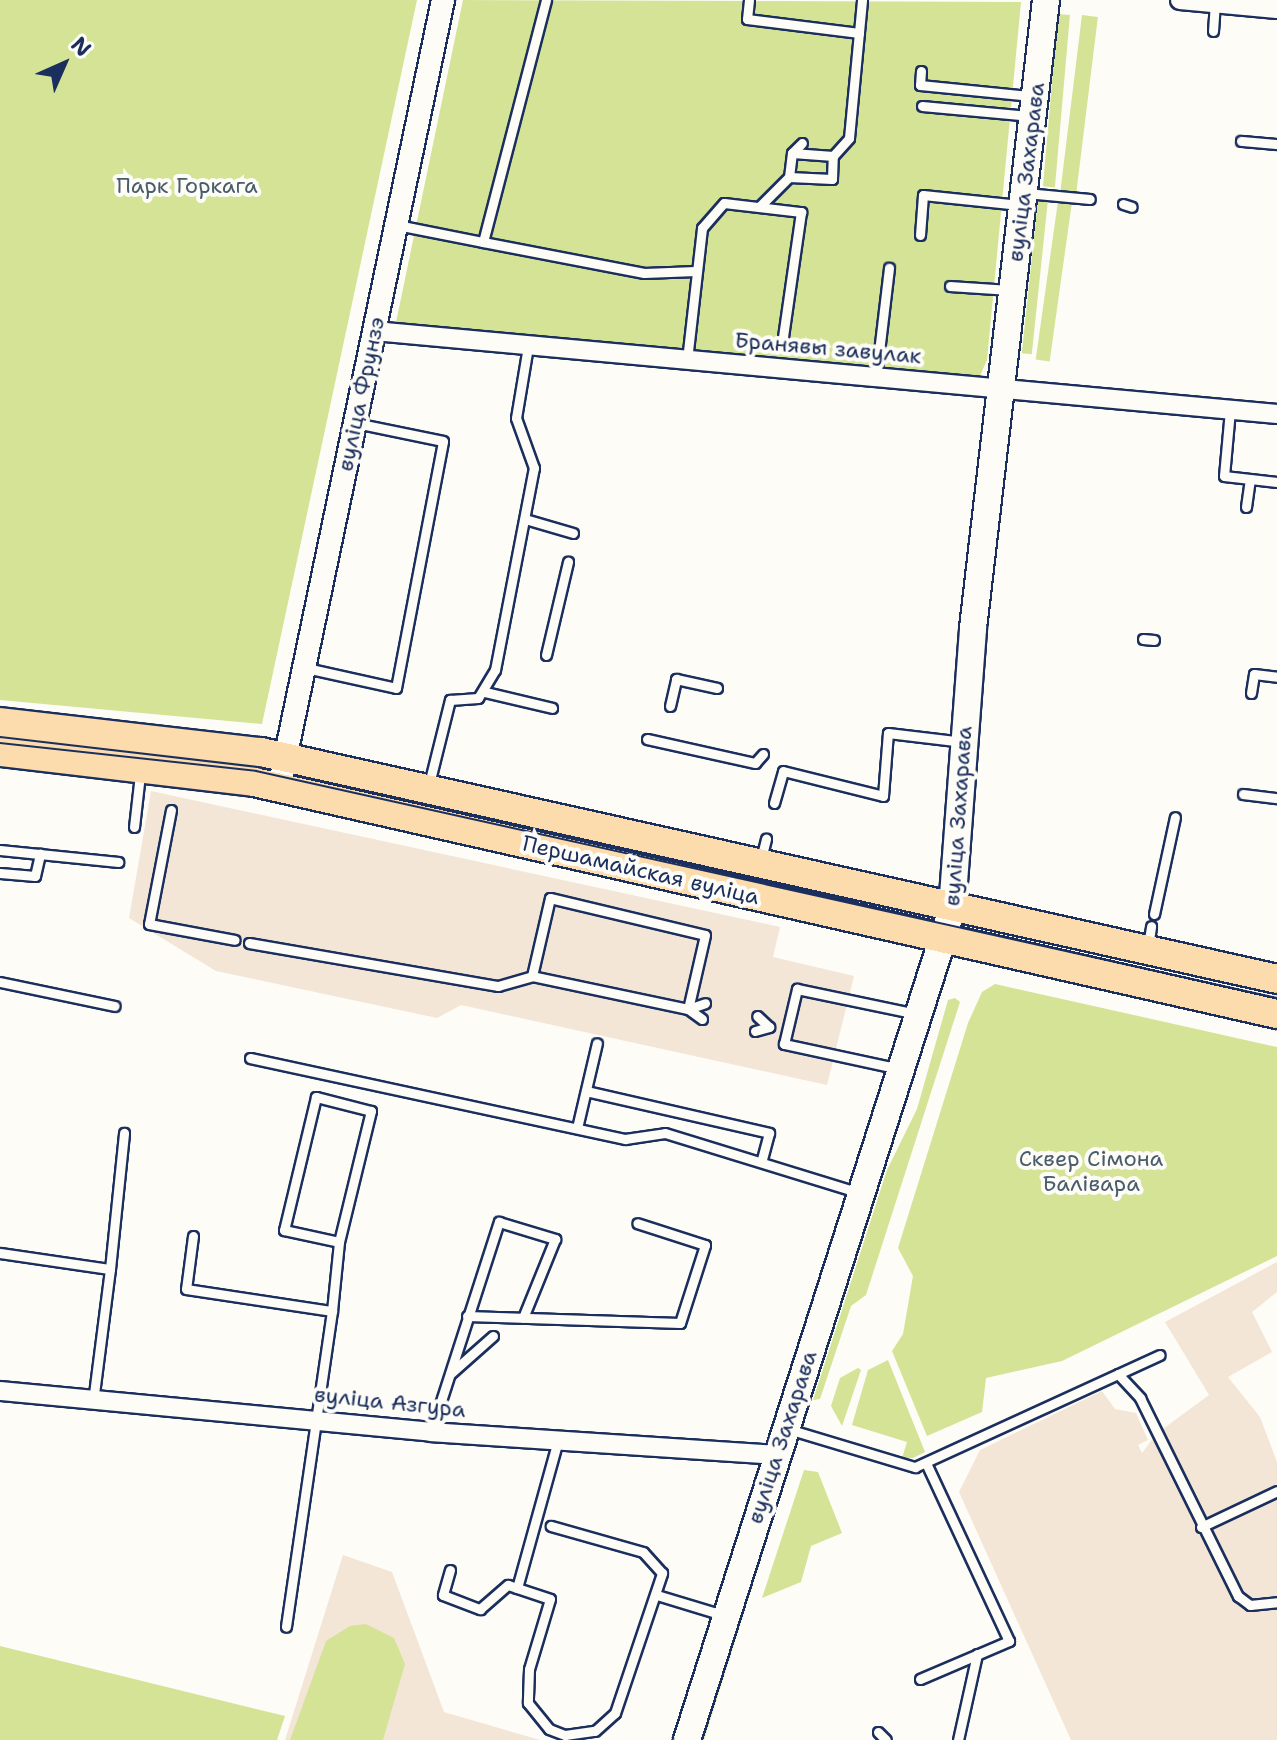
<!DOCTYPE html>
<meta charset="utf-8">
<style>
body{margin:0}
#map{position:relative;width:1277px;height:1740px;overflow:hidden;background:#fdfcf7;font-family:"Shantell Sans",sans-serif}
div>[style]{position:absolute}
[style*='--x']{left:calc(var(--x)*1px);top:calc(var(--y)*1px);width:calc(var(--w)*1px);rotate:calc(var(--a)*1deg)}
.built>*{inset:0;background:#f3e6d7}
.green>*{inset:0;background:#d4e396;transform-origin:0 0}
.roads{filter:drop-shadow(2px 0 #1b2f5e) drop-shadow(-2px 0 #1b2f5e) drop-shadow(0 2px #1b2f5e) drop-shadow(0 -2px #1b2f5e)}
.service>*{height:9px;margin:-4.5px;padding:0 4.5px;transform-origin:4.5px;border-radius:4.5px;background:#fdfcf7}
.minor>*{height:18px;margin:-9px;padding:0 9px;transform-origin:9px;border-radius:9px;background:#fdfcf7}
.tertiary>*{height:22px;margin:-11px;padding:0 11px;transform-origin:11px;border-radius:11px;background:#fdfcf7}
.secondary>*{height:26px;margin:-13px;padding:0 13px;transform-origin:13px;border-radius:13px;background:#fdfcf7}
.primary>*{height:28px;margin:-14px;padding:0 14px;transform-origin:14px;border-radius:14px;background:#fcdcac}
.tram>*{height:2px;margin:-1px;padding:0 1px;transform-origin:1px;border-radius:1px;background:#1b2f5e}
span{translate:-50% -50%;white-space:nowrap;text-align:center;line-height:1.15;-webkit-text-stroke:8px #fdfcf7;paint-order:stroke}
.street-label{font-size:22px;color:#1b2f5e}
.park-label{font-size:22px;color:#495c6c}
.north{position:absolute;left:24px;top:24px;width:80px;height:80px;-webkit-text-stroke:6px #fdfcf7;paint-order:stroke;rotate:45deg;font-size:22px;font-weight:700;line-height:32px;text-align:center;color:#1b2f5e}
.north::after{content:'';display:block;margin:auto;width:28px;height:36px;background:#1b2f5e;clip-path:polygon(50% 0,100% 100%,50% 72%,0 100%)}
</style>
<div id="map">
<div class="built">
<i style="clip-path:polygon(151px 791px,780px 927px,773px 957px,854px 976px,827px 1085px,461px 1005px,437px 1018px,216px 971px,129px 918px)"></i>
<i style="clip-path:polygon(1277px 1262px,1277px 1292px,1252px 1312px,1272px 1352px,1228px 1377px,1260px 1417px,1277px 1462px,1277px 1740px,1071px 1740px,959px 1492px,980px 1450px,1102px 1391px,1115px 1409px,1136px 1413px,1148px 1440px,1138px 1445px,1142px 1453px,1156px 1434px,1209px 1395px,1165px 1322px)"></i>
<i style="clip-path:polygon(343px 1555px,392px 1572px,444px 1712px,540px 1740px,285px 1740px)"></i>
</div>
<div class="green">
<i style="clip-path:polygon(0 0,417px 0,262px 724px,0 700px)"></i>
<i style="clip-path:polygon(463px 0,1021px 2px,987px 360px,979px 378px,394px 332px)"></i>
<i style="left:1058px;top:14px;width:12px;height:173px;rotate:5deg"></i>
<i style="left:1082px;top:15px;width:16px;height:178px;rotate:7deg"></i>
<i style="left:1038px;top:199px;width:10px;height:155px;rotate:6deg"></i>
<i style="left:1058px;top:201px;width:14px;height:160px;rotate:8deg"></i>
<i style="clip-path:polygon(995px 984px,1277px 1047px,1277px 1256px,1062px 1361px,986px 1378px,982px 1412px,927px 1436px,892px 1351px,903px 1334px,913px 1276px,898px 1248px,968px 1023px,982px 992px)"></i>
<i style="clip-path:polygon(955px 998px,960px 1002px,866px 1295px,851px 1306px,820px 1399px,813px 1400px,887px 1170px,917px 1109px,948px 1000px)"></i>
<i style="clip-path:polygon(888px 1360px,925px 1452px,913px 1458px,902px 1458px,907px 1442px,852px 1425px,868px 1370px)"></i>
<i style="clip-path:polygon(858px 1368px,861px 1370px,842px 1426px,831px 1406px,840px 1378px)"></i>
<i style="clip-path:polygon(804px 1470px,818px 1472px,842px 1533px,811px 1546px,801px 1582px,762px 1598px)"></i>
<i style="clip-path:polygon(776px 1491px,782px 1492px,704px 1740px,696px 1740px)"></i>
<i style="clip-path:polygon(366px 1624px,394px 1638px,405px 1664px,383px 1740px,290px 1740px,326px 1641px,350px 1626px)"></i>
<i style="clip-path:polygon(0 1646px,285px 1716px,277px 1740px,0 1740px)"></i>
</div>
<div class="roads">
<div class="service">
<i style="--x:546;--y:0;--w:250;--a:104.6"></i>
<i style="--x:483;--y:242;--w:164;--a:10.9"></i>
<i style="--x:644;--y:273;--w:52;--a:-2.2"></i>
<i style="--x:749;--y:0;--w:19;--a:96"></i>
<i style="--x:747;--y:19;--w:113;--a:7.1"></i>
<i style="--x:1213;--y:31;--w:28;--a:-86"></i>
<i style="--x:921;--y:71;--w:14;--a:94"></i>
<i style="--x:920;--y:85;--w:112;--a:5.7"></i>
<i style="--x:922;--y:106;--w:107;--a:5.3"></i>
<i style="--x:1241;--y:141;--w:36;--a:5"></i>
<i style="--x:833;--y:156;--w:24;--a:-48"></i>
<i style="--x:849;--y:138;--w:139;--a:-84.6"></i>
<i style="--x:789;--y:177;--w:43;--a:2.7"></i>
<i style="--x:832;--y:179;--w:23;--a:-88"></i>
<i style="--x:833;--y:156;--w:41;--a:-175.8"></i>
<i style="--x:1026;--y:193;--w:64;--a:5.4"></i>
<i style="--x:1123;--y:204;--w:9;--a:18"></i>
<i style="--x:759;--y:207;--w:42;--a:-45"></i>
<i style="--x:789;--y:177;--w:24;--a:-83"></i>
<i style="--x:792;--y:153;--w:14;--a:-45"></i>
<i style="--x:397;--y:225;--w:88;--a:11.2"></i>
<i style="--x:920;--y:235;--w:40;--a:-85.7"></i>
<i style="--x:923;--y:195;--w:97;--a:5.9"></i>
<i style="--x:950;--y:286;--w:59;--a:3.9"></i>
<i style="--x:687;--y:360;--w:133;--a:-83.5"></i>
<i style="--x:702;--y:228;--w:33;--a:-49"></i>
<i style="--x:724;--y:203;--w:78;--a:6.7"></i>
<i style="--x:801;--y:212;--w:126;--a:98.2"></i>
<i style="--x:876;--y:377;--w:110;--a:-83.2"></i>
<i style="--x:1230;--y:410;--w:66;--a:95.2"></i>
<i style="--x:1224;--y:476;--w:53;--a:6.5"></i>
<i style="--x:1246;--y:507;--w:28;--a:-82"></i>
<i style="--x:525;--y:519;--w:50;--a:16.3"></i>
<i style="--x:1143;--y:639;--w:11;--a:5"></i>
<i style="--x:546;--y:655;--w:96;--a:-76.7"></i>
<i style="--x:306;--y:668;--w:92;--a:12.5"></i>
<i style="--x:396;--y:688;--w:251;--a:-79.2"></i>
<i style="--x:443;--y:441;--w:90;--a:-168.4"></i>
<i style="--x:485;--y:692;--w:69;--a:13.4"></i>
<i style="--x:1251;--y:693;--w:19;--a:-81"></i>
<i style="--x:1254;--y:674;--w:23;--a:7"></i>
<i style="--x:670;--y:706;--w:28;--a:-77"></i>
<i style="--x:676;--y:679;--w:42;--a:12.4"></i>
<i style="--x:647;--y:739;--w:111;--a:12.5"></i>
<i style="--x:755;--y:763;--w:12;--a:-48"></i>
<i style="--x:428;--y:788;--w:91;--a:-76"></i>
<i style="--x:450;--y:700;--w:28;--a:-4"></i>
<i style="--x:478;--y:698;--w:33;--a:-59"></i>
<i style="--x:495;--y:670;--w:206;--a:-79.1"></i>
<i style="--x:534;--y:468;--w:53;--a:-109.8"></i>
<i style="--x:516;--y:418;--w:73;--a:-80.5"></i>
<i style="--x:1243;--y:794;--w:34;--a:7"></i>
<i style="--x:774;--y:803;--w:33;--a:-74"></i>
<i style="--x:783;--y:771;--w:103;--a:14"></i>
<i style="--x:883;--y:796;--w:63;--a:-85.5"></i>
<i style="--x:888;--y:733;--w:76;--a:6.8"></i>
<i style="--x:171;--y:810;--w:116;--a:100.9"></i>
<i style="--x:149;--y:924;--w:87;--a:10.5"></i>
<i style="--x:134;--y:827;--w:53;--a:-83.5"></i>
<i style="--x:0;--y:850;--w:119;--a:5.8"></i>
<i style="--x:761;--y:859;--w:21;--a:-76"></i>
<i style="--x:0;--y:873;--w:35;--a:5"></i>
<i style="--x:35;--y:876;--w:23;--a:-77"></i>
<i style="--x:550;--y:898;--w:159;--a:13.4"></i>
<i style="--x:705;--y:935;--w:76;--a:102.9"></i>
<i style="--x:688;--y:1009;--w:159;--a:-168.1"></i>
<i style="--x:532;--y:976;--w:80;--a:-77"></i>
<i style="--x:1154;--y:914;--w:99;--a:-77.8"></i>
<i style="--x:249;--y:943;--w:253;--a:9.8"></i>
<i style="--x:498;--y:986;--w:35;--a:-16"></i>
<i style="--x:1148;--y:946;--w:20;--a:-81"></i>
<i style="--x:0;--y:982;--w:117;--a:11.8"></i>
<i style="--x:702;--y:1019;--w:17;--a:-144"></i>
<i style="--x:688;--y:1009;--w:18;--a:-19"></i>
<i style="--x:755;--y:1031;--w:15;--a:-16"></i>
<i style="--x:769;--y:1027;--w:16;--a:-137"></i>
<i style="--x:250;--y:1058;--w:384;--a:12.2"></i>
<i style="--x:625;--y:1139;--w:40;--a:-8.5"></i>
<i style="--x:665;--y:1133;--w:204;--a:17.1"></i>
<i style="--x:900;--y:1069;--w:119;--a:-167.8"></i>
<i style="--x:784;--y:1044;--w:57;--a:-76.7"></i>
<i style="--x:797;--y:989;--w:123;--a:11.8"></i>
<i style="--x:586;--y:1091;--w:188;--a:12.9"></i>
<i style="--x:769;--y:1133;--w:30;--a:105"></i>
<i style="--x:577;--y:1128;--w:87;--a:-76.8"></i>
<i style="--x:193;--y:1236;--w:53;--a:97.5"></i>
<i style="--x:186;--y:1289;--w:148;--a:8.6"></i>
<i style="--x:332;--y:1311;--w:319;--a:98.3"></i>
<i style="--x:0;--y:1253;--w:111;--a:8.3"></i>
<i style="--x:110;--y:1269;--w:134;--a:97.3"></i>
<i style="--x:110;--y:1269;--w:137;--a:-84.1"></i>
<i style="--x:332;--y:1311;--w:69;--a:-84.2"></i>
<i style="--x:339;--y:1242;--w:135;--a:-76.3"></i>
<i style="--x:371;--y:1111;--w:57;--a:-165.7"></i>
<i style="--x:316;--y:1097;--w:137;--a:103.5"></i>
<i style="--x:284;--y:1230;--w:56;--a:12.3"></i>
<i style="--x:467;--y:1316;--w:213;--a:1.9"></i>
<i style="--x:680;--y:1323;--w:82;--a:-72.2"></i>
<i style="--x:705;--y:1245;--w:71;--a:-162.1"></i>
<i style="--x:451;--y:1373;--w:56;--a:-41.4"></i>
<i style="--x:1118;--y:1374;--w:33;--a:47"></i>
<i style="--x:1140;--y:1398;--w:221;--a:63.7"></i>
<i style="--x:1238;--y:1596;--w:15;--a:37"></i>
<i style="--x:1250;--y:1605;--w:27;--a:-6"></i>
<i style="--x:788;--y:1429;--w:133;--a:16.7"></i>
<i style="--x:915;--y:1467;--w:269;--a:-24.6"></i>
<i style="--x:431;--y:1432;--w:221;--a:-72.1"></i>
<i style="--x:499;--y:1222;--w:59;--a:16.9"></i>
<i style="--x:555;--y:1239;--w:85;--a:112.1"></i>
<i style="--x:1201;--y:1527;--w:84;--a:-25.3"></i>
<i style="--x:450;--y:1570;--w:26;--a:106"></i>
<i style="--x:443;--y:1595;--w:40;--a:21"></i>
<i style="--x:480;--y:1609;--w:37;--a:-41"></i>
<i style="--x:508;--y:1585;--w:44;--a:18.4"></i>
<i style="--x:550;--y:1599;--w:73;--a:106.7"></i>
<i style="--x:529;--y:1669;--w:34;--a:92"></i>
<i style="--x:528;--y:1703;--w:33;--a:51"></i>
<i style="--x:549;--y:1729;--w:17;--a:21"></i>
<i style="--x:565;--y:1735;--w:30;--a:-8"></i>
<i style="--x:595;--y:1731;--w:27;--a:-42"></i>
<i style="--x:615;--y:1713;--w:148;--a:-71.4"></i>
<i style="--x:662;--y:1573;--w:28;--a:-132"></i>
<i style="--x:643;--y:1552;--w:96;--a:-164.2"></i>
<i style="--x:517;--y:1588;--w:154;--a:-74.5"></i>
<i style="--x:657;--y:1595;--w:69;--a:16.9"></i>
<i style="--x:920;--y:1679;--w:97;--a:-23.1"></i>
<i style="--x:1009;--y:1641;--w:196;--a:-115"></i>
<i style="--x:878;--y:1732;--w:11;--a:45"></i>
<i style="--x:958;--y:1740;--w:88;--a:-77.5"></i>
</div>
<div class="minor">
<i style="--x:1180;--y:0;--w:97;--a:5.3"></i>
<i style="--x:374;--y:331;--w:907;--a:5.25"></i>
<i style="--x:0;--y:1391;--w:433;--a:5.4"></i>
<i style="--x:431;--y:1432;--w:346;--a:3.8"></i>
</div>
<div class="tertiary">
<i style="--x:279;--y:788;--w:805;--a:-78.24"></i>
</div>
<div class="secondary">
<i style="--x:687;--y:1740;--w:872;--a:-72.31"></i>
<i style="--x:952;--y:909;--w:282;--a:-85.7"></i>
<i style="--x:973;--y:628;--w:632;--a:-83.37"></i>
</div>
<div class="primary">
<i style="--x:0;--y:722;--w:263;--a:6.6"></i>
<i style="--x:261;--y:752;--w:1041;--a:12.59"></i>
<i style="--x:0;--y:752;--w:256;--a:6.7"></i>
<i style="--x:254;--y:782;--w:1049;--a:12.78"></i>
</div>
</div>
<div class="tram">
<i style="--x:0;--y:743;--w:258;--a:6.2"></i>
<i style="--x:256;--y:771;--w:1046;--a:12.53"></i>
</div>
<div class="street-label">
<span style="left:1026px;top:172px;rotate:-83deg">вуліца Захарава</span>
<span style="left:828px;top:348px;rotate:5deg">Бранявы завулак</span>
<span style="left:361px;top:394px;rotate:-78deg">вуліца Фрунзэ</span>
<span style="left:958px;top:816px;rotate:-86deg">вуліца Захарава</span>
<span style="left:641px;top:870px;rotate:13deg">Першамайская вуліца</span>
<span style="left:390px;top:1402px;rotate:6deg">вуліца Азгура</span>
<span style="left:782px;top:1437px;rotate:-72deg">вуліца Захарава</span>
</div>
<div class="park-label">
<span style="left:187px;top:186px">Парк Горкага</span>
<span style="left:1091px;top:1171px">Сквер Сімона<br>Балівара</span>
</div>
<div class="north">N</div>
</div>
